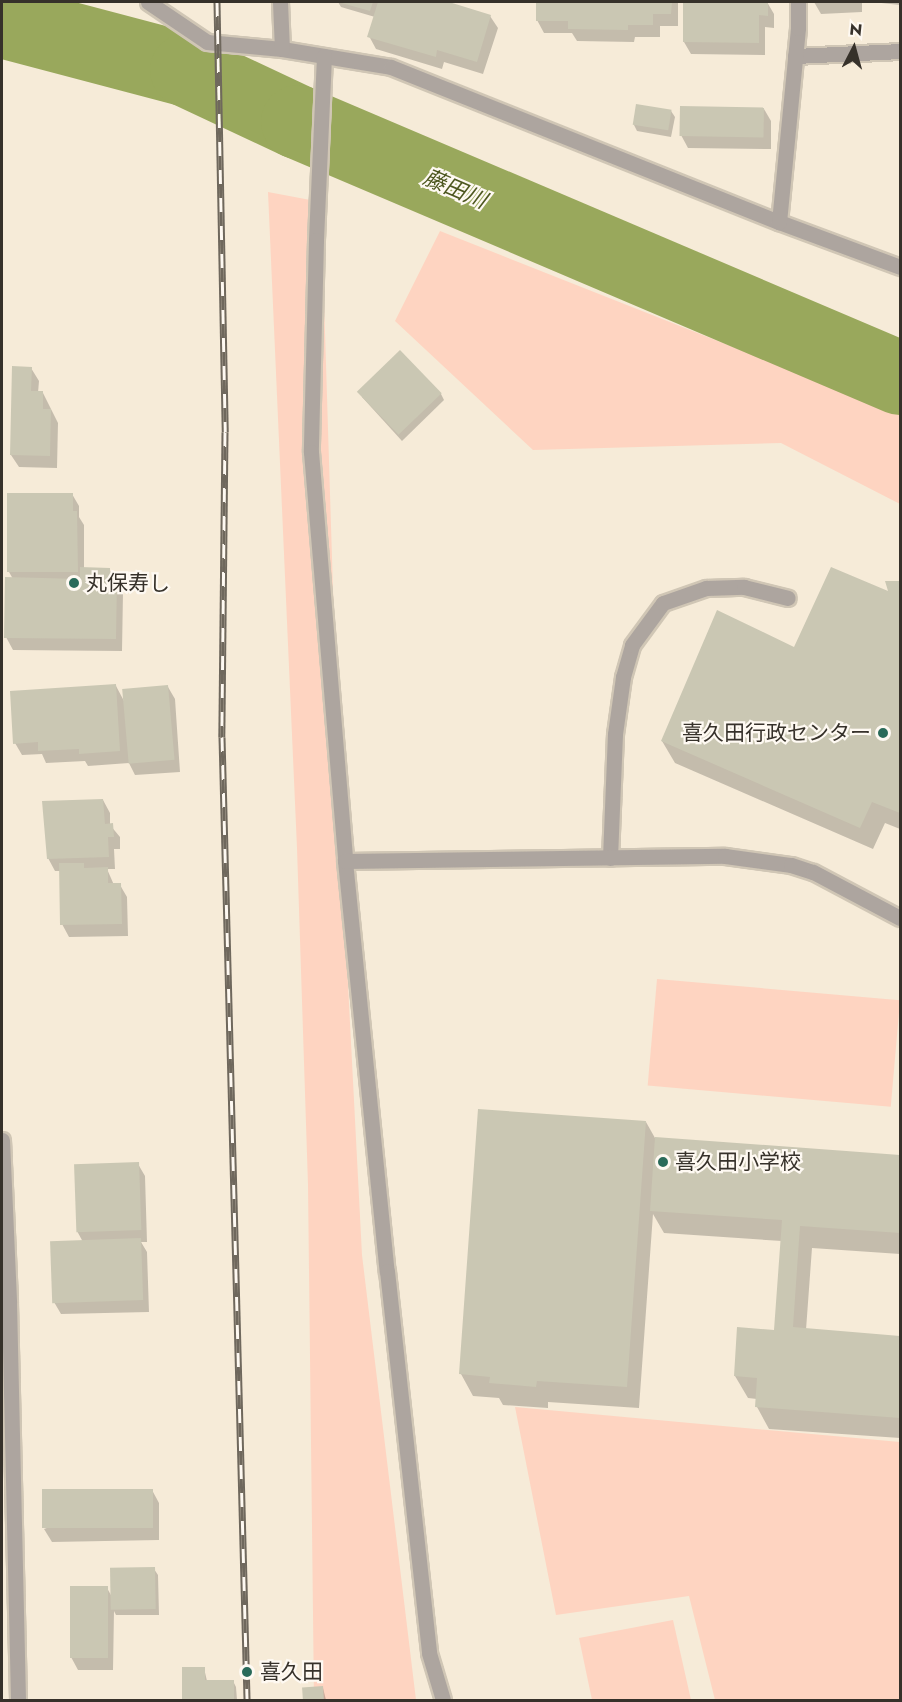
<!DOCTYPE html>
<meta charset="utf-8">
<style>
body{margin:0}
#map{position:relative;width:902px;height:1702px;overflow:hidden;background:#f6ebd8;font-family:Jost,"Noto Sans JP",sans-serif}
div>[style]{position:absolute}
[style*='--x']{left:calc(var(--x)*1px);top:calc(var(--y)*1px);width:calc(var(--w)*1px);rotate:calc(var(--a)*1deg)}
.green>*{inset:0;background:#fed4c1;transform-origin:0 0}
.shadow>*{inset:0;background:#0003}
.river>*{height:74px;margin:-37px;padding:0 37px;transform-origin:37px;border-radius:37px;background:#99a85c}
.building>*{inset:0;background:#cac7b3;transform-origin:0 0}
.roads{filter:drop-shadow(2px 0 #d0c6b5) drop-shadow(-2px 0 #d0c6b5) drop-shadow(0 2px #d0c6b5) drop-shadow(0 -2px #d0c6b5)}
.lane>*{height:15px;margin:-7.5px;padding:0 7.5px;transform-origin:7.5px;border-radius:7.5px;background:#ada59f}
.street>*{height:15px;margin:-7.5px;padding:0 7.5px;transform-origin:7.5px;border-radius:7.5px;background:#ada59f}
.rail>*{height:7px;margin-top:-3.5px;transform-origin:0;background:repeating-linear-gradient(90deg,#fef9f2 0 14px,#6f685d 0 28px);box-sizing:border-box;border-block:2px solid #6f685d}
.dots>*{width:16px;height:16px;translate:-50% -50%;box-sizing:border-box;border:3px solid #fef9f2;border-radius:50%}
span{translate:-50% -50%;white-space:nowrap;text-align:center;line-height:1.15;-webkit-text-stroke:4.5px #fef9f2;paint-order:stroke}
.poi-label{font-size:21px;color:#36312a}
.left{translate:0 -50%;text-align:left}
.right{translate:-100% -50%;text-align:right}
.water-label{font-size:22px;color:#4d571f;font-style:italic}
.frame{position:absolute;inset:0;border:3px solid #36312a;pointer-events:none}
.north{position:absolute;left:824px;top:18px;width:60px;height:60px;-webkit-text-stroke:4px #fef9f2;paint-order:stroke;rotate:6deg;font-size:16px;font-weight:700;line-height:24px;text-align:center;color:#36312a}
.north::after{content:'';display:block;margin:auto;width:21px;height:27px;background:#36312a;clip-path:polygon(50% 0,100% 100%,50% 72%,0 100%)}
</style>
<div id="map">
<div class="green">
<i style="clip-path:polygon(268px 192px,321px 202px,341px 849px,362px 1255px,416px 1700px,314px 1700px,308px 1185px,297px 848px)"></i>
<i style="clip-path:polygon(440px 231px,900px 413px,900px 504px,781px 443px,533px 450px,395px 321px)"></i>
<i style="left:657px;top:979px;width:244px;height:107px;rotate:5deg"></i>
<i style="clip-path:polygon(515px 1407px,900px 1442px,900px 1700px,715px 1700px,689px 1596px,556px 1615px)"></i>
<i style="clip-path:polygon(673px 1620px,691px 1700px,592px 1700px,579px 1638px)"></i>
</div>
<div class="shadow">
<i style="clip-path:polygon(338px 2px,444px 2px,490px 16px,498px 28px,483px 74px,444px 62px,442px 69px,376px 49px,369px 36px,375px 17px,341px 7px)"></i>
<i style="clip-path:polygon(538px 2px,678px 2px,678px 26px,660px 26px,660px 37px,635px 37px,634px 42px,577px 41px,572px 33px,544px 33px,537px 20px)"></i>
<i style="clip-path:polygon(684px 2px,767px 2px,774px 14px,774px 28px,765px 27px,765px 55px,691px 54px,684px 42px)"></i>
<i style="clip-path:polygon(814px 2px,862px 2px,862px 12px,821px 14px)"></i>
<i style="clip-path:polygon(872px 2px,900px 2px,900px 5px)"></i>
<i style="clip-path:polygon(764px 109px,771px 121px,771px 149px,688px 148px,681px 135px)"></i>
<i style="clip-path:polygon(671px 111px,675px 117px,671px 137px,637px 131px,634px 125px)"></i>
<i style="clip-path:polygon(31px 368px,39px 381px,38px 393px,43px 393px,58px 423px,57px 468px,19px 467px,11px 455px)"></i>
<i style="clip-path:polygon(441px 394px,444px 400px,402px 441px,362px 397px)"></i>
<i style="clip-path:polygon(72px 494px,79px 506px,79px 517px,84px 525px,84px 568px,109px 569px,123px 593px,122px 651px,13px 650px,6px 637px,13px 579px,9px 572px)"></i>
<i style="clip-path:polygon(887px 582px,900px 582px,900px 829px,885px 823px,873px 849px,675px 763px,662px 741px,795px 649px,890px 594px)"></i>
<i style="clip-path:polygon(116px 686px,124px 701px,168px 687px,175px 699px,180px 772px,135px 775px,129px 763px,88px 766px,85px 761px,46px 763px,42px 754px,22px 755px,15px 743px)"></i>
<i style="clip-path:polygon(103px 800px,110px 813px,110px 825px,120px 837px,120px 849px,114px 849px,115px 869px,107px 869px,114px 885px,120px 885px,127px 897px,128px 936px,69px 937px,62px 924px,61px 871px,55px 871px,48px 858px)"></i>
<i style="clip-path:polygon(646px 1122px,655px 1138px,900px 1156px,900px 1254px,812px 1248px,806px 1330px,900px 1337px,900px 1438px,769px 1429px,757px 1407px,757px 1399px,748px 1398px,735px 1376px,776px 1331px,782px 1241px,664px 1233px,653px 1214px,639px 1408px,548px 1402px,548px 1408px,503px 1405px,499px 1398px,473px 1396px,461px 1374px)"></i>
<i style="clip-path:polygon(138px 1164px,145px 1176px,147px 1242px,141px 1242px,147px 1252px,149px 1312px,61px 1314px,54px 1302px,51px 1243px,83px 1242px,77px 1231px)"></i>
<i style="clip-path:polygon(152px 1490px,159px 1503px,159px 1540px,52px 1542px,44px 1529px)"></i>
<i style="clip-path:polygon(154px 1569px,158px 1575px,159px 1615px,116px 1615px,114px 1611px,113px 1670px,78px 1670px,71px 1657px,107px 1588px,112px 1597px)"></i>
<i style="clip-path:polygon(204px 1668px,207px 1681px,233px 1681px,236px 1687px,237px 1700px,184px 1700px,184px 1669px)"></i>
<i style="clip-path:polygon(304px 1688px,323px 1688px,326px 1700px,305px 1700px)"></i>
</div>
<div class="river">
<i style="--x:2;--y:21;--w:191;--a:14.8"></i>
<i style="--x:187;--y:70;--w:123;--a:25.1"></i>
<i style="--x:298;--y:122;--w:654;--a:23.04"></i>
</div>
<div class="building">
<i style="clip-path:polygon(338px 2px,373px 2px,370px 11px)"></i>
<i style="clip-path:polygon(378px 2px,449px 2px,491px 15px,477px 62px,437px 50px,436px 57px,367px 37px)"></i>
<i style="clip-path:polygon(536px 2px,672px 2px,671px 14px,653px 14px,653px 25px,628px 25px,628px 30px,568px 29px,568px 21px,536px 21px)"></i>
<i style="clip-path:polygon(683px 2px,768px 2px,768px 16px,759px 15px,759px 43px,683px 42px)"></i>
<i style="left:636px;top:104px;width:36px;height:21px;rotate:9deg"></i>
<i style="left:680px;top:106px;width:84px;height:30px;rotate:1deg"></i>
<i style="left:400px;top:350px;width:60px;height:60px;rotate:46deg"></i>
<i style="clip-path:polygon(12px 366px,32px 367px,31px 391px,43px 391px,43px 409px,51px 409px,50px 456px,10px 455px)"></i>
<i style="clip-path:polygon(7px 493px,73px 493px,73px 511px,77px 511px,78px 572px,7px 572px)"></i>
<i style="clip-path:polygon(80px 567px,110px 568px,110px 579px,117px 579px,116px 639px,4px 638px,5px 577px,80px 579px)"></i>
<i style="clip-path:polygon(831px 567px,888px 591px,885px 581px,900px 581px,900px 813px,872px 802px,860px 828px,661px 741px,717px 610px,794px 647px)"></i>
<i style="clip-path:polygon(116px 684px,120px 751px,79px 754px,79px 749px,38px 751px,38px 742px,13px 744px,10px 691px)"></i>
<i style="left:168px;top:685px;width:75px;height:46px;rotate:85deg"></i>
<i style="clip-path:polygon(103px 799px,105px 824px,113px 823px,114px 837px,108px 837px,109px 857px,47px 859px,42px 801px)"></i>
<i style="clip-path:polygon(59px 863px,84px 863px,84px 868px,108px 867px,108px 883px,121px 883px,122px 924px,60px 925px)"></i>
<i style="clip-path:polygon(478px 1109px,646px 1121px,627px 1387px,537px 1381px,536px 1387px,489px 1383px,490px 1377px,459px 1374px)"></i>
<i style="clip-path:polygon(655px 1137px,900px 1155px,900px 1233px,800px 1226px,793px 1327px,900px 1336px,900px 1418px,755px 1407px,757px 1378px,734px 1376px,737px 1327px,774px 1330px,782px 1220px,650px 1211px)"></i>
<i style="left:139px;top:1162px;width:68px;height:65px;rotate:88deg"></i>
<i style="left:141px;top:1238px;width:62px;height:91px;rotate:88deg"></i>
<i style="left:153px;top:1489px;width:39px;height:111px;rotate:90deg"></i>
<i style="left:155px;top:1567px;width:42px;height:45px;rotate:89deg"></i>
<i style="left:70px;top:1586px;width:38px;height:72px"></i>
<i style="clip-path:polygon(182px 1667px,205px 1667px,205px 1680px,234px 1680px,234px 1700px,182px 1700px)"></i>
<i style="left:323px;top:1686px;width:14px;height:21px;rotate:86deg"></i>
</div>
<div class="roads">
<div class="lane">
<i style="--x:610;--y:858;--w:124;--a:-87.7"></i>
<i style="--x:615;--y:734;--w:58;--a:-82"></i>
<i style="--x:623;--y:677;--w:33;--a:-74"></i>
<i style="--x:632;--y:645;--w:52;--a:-53.6"></i>
<i style="--x:663;--y:603;--w:46;--a:-19.2"></i>
<i style="--x:706;--y:588;--w:38;--a:-2"></i>
<i style="--x:744;--y:587;--w:45;--a:14"></i>
</div>
<div class="street">
<i style="--x:148;--y:2;--w:71;--a:34.1"></i>
<i style="--x:207;--y:42;--w:75;--a:5.3"></i>
<i style="--x:282;--y:49;--w:110;--a:9.4"></i>
<i style="--x:391;--y:67;--w:418;--a:21.8"></i>
<i style="--x:779;--y:222;--w:129;--a:20.4"></i>
<i style="--x:280;--y:2;--w:47;--a:87.6"></i>
<i style="--x:324;--y:56;--w:184;--a:92.5"></i>
<i style="--x:316;--y:240;--w:212;--a:91.4"></i>
<i style="--x:311;--y:452;--w:410;--a:85.2"></i>
<i style="--x:345;--y:861;--w:412;--a:84.2"></i>
<i style="--x:387;--y:1271;--w:384;--a:83.7"></i>
<i style="--x:429;--y:1653;--w:49;--a:73.4"></i>
<i style="--x:795;--y:56;--w:105;--a:-2.7"></i>
<i style="--x:779;--y:222;--w:195;--a:-84.4"></i>
<i style="--x:798;--y:28;--w:26;--a:-90"></i>
<i style="--x:345;--y:861;--w:380;--a:-0.8"></i>
<i style="--x:725;--y:856;--w:67;--a:7.8"></i>
<i style="--x:791;--y:865;--w:23;--a:18"></i>
<i style="--x:813;--y:872;--w:98;--a:27.9"></i>
<i style="--x:2;--y:1140;--w:163;--a:87.5"></i>
<i style="--x:9;--y:1303;--w:397;--a:88.7"></i>
</div>
</div>
<div class="rail">
<i style="--x:217;--y:2;--w:430;--a:88.9"></i>
<i style="--x:225;--y:432;--w:305;--a:90.6"></i>
<i style="--x:222;--y:737;--w:963;--a:88.51"></i>
</div>
<div class="dots">
<i style="left:74px;top:583px;background:#296a59"></i>
<i style="left:883px;top:733px;background:#296a59"></i>
<i style="left:663px;top:1162px;background:#296a59"></i>
<i style="left:247px;top:1672px;background:#296a59"></i>
</div>
<div class="poi-label">
<span class="left" style="left:86px;top:583px">丸保寿し</span>
<span class="right" style="left:871px;top:733px">喜久田行政センター</span>
<span class="left" style="left:675px;top:1162px">喜久田小学校</span>
<span class="left" style="left:260px;top:1672px">喜久田</span>
</div>
<div class="water-label">
<span style="left:455px;top:189px;rotate:23deg">藤田川</span>
</div>
<div class="frame"></div>
<div class="north">N</div>
</div>
